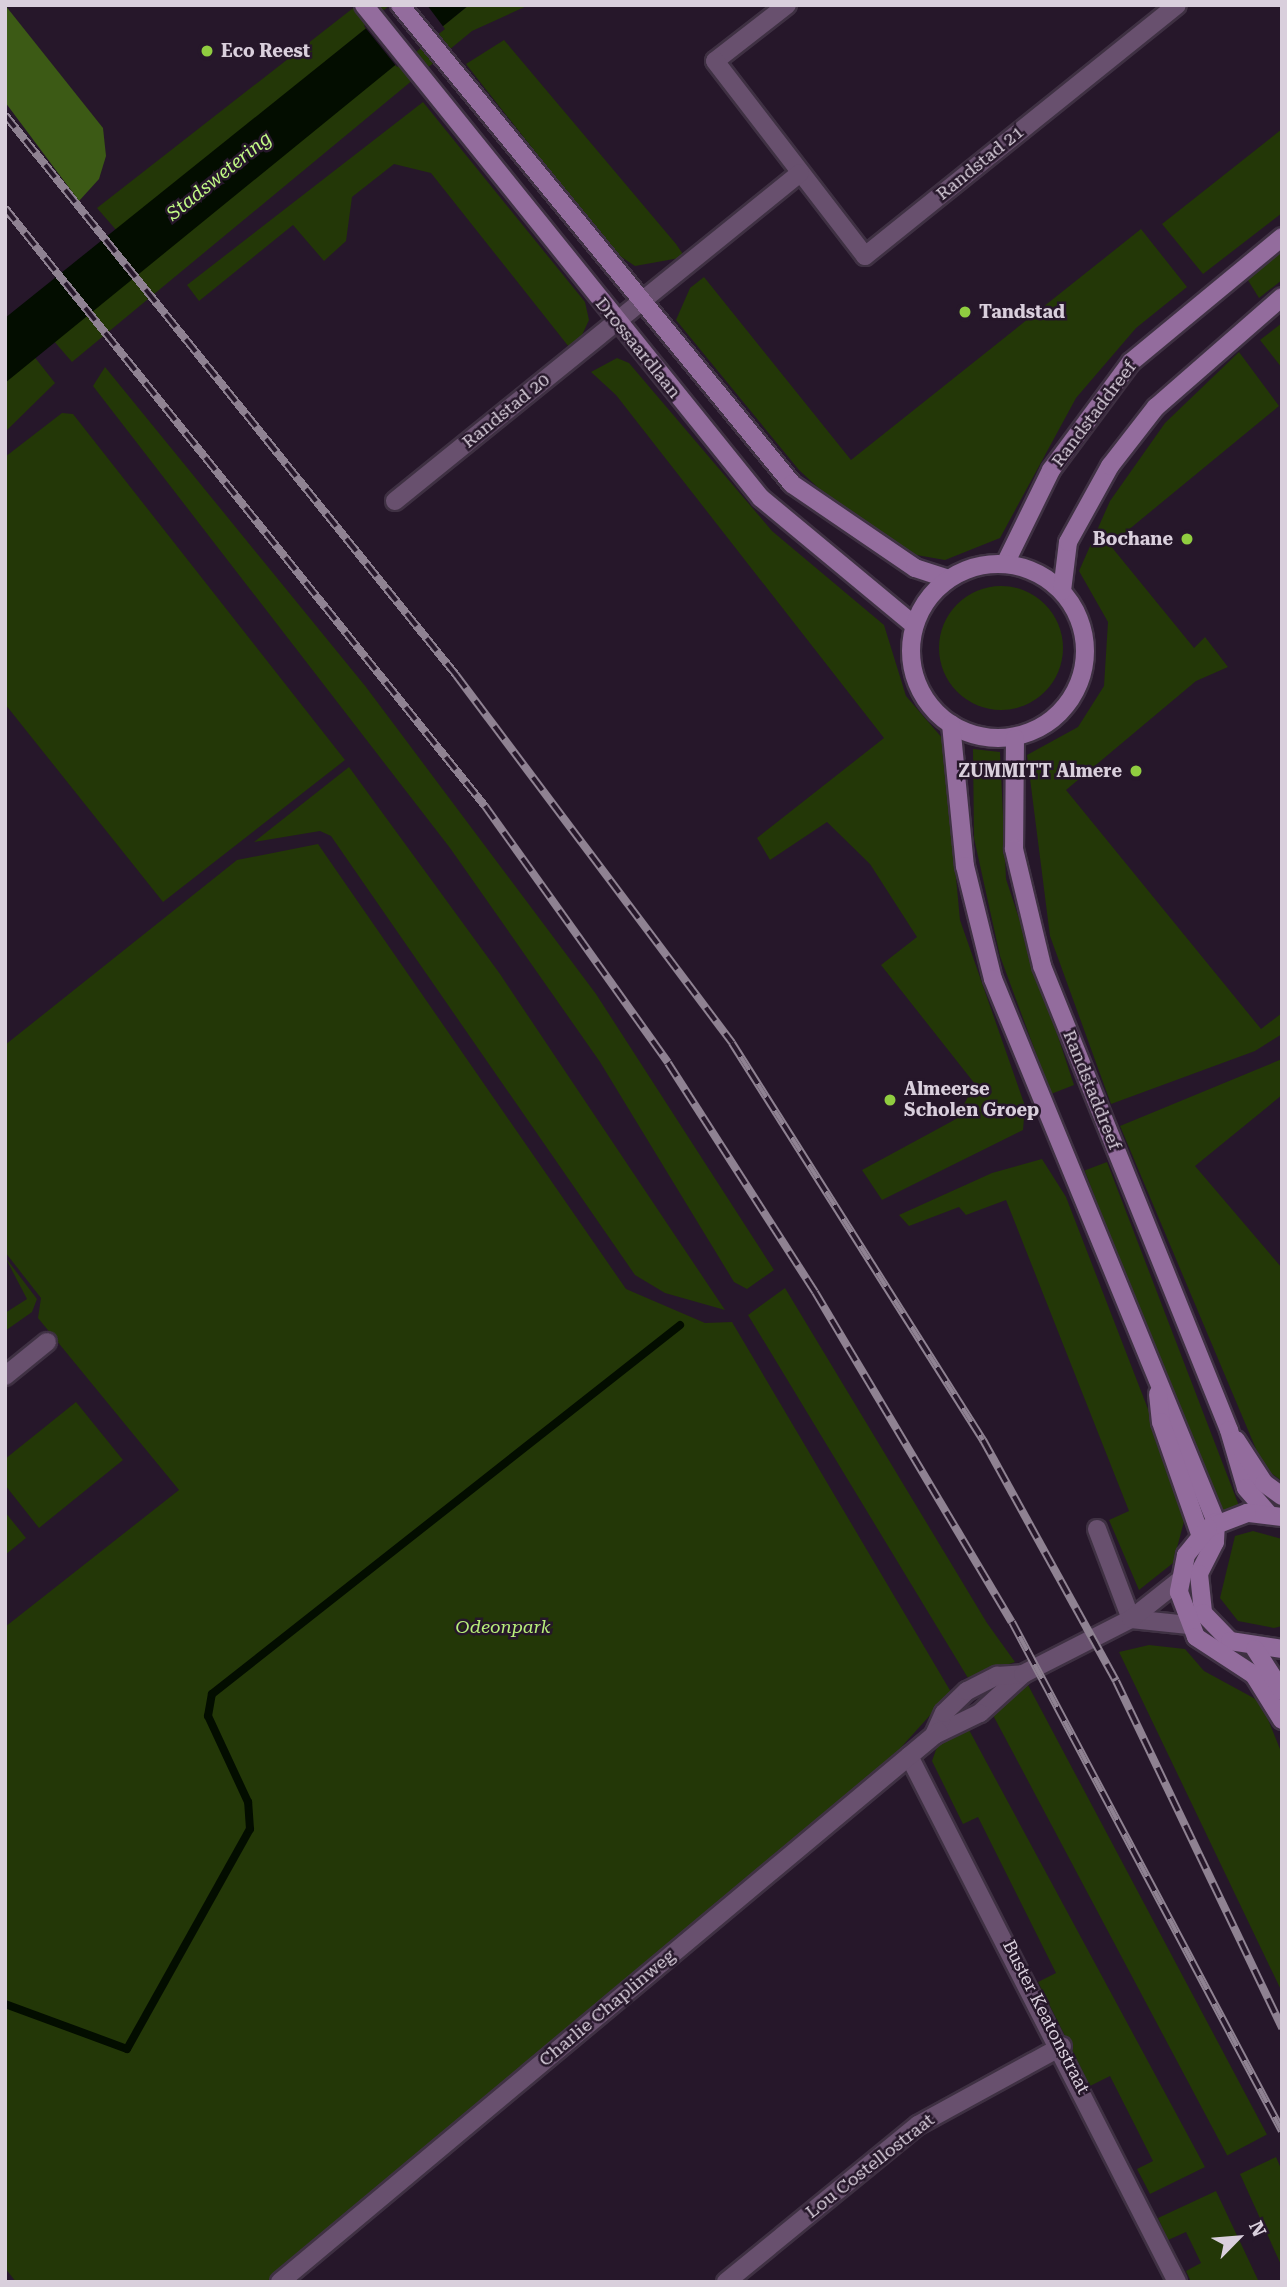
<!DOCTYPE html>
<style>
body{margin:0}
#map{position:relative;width:1287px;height:2287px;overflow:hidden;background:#26172a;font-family:"Roboto Serif",serif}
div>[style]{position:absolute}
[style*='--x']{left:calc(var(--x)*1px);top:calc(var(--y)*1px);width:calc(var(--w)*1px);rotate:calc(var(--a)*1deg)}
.green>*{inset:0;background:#233707;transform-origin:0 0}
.round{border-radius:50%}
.forest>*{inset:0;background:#3c5a15}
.water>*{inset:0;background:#030d00}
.pier>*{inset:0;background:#26172a}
.stream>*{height:8px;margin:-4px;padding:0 4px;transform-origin:4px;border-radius:4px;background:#030d00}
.roads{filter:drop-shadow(2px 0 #3f3143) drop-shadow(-2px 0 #3f3143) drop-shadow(0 2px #3f3143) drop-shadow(0 -2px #3f3143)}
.street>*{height:18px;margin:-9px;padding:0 9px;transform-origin:9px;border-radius:9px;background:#68506e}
.secondary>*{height:18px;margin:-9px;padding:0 9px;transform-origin:9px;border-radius:9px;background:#936c9d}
.secondary>.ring{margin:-9px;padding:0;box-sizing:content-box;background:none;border:18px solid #936c9d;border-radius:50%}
.rail>*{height:8px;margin-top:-4px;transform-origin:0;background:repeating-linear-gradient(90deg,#26172a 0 16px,#8f8292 0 32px);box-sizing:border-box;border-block:2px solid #8f8292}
.dots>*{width:19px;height:19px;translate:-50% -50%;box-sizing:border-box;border:4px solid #26172a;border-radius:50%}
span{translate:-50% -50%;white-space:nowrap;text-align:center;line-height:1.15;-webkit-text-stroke:5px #26172a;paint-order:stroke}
.poi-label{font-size:18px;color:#d9cfdc;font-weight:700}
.left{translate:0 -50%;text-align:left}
.right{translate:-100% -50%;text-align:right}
.street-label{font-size:18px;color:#d9cfdc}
.park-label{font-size:18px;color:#b8ef7b;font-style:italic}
.water-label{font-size:19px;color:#c1f985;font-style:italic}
.frame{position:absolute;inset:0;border:7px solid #d9cfdc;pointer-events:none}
.north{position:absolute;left:1203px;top:2203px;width:70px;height:70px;-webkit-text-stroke:5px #26172a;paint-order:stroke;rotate:65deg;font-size:19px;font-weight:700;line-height:28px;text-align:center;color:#d9cfdc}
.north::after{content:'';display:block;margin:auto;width:24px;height:32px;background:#d9cfdc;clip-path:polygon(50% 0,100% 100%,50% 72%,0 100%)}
</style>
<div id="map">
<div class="green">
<i style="clip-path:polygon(357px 5px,395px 5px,117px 231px,97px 208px)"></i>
<i style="clip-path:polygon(469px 5px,529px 5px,472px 31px,72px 362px,53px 340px)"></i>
<i style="clip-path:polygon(504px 40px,676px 244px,685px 257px,635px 266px,614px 252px,466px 64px)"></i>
<i style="clip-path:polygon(423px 102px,585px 302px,589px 320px,582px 335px,569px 347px,431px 173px,394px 164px,352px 197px,346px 241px,324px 261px,293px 225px,199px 301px,187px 285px)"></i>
<i style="clip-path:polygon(1282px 129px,1282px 213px,1203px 274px,1162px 224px)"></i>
<i style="clip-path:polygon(1141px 229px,1187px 287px,1136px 328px,1076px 398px,1000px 538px,945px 560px,905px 553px,856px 523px,799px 470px,676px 320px,690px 288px,704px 277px,851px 460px)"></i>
<i style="clip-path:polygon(1282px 248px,1282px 280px,1259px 298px,1246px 277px)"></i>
<i style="clip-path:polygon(1282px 323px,1282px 368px,1260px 340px)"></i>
<i style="clip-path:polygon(1239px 352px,1279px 406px,1110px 545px,1194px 648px,1205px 637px,1228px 667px,1196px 681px,1066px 790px,1261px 1029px,1282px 1013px,1282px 1034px,1255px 1051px,1111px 1104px,1050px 936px,1027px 755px,1078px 727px,1104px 686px,1108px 622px,1079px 571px,1110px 501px,1165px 423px)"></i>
<i style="clip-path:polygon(33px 355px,55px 383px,5px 432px,5px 383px)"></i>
<i style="clip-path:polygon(617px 358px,629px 363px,772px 531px,884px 625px,906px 696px,943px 739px,960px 920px,1025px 1106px,1023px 1130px,882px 1200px,862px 1170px,956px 1119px,975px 1084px,881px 965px,917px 937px,870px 864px,827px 822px,770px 860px,757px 838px,884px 738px,616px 395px,591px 372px)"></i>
<i style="clip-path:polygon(105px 367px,366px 687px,596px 994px,774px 1270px,747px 1289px,734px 1282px,600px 1062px,450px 848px,93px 386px)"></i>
<i style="clip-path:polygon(62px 413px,73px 414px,345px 760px,163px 902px,5px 704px,5px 457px)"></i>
<i class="round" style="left:939px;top:586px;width:124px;height:124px"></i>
<i style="clip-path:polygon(973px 749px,1000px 752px,1006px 879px,1074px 1085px,1051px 1094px,1000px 956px,985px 888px,974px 838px)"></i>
<i style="clip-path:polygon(349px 767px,500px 974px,725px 1310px,665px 1293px,635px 1275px,331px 836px,320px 831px,254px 842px)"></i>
<i style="clip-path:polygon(318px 844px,626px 1289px,705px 1323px,732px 1322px,951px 1692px,887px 1763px,270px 2282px,16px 2282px,5px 2268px,5px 1627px,179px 1490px,38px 1318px,41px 1298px,5px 1252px,5px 1045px,237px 860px)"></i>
<i style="clip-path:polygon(1282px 1059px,1282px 1095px,1195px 1166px,1282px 1268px,1282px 1481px,1264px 1468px,1120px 1126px)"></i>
<i style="clip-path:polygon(1042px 1159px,1066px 1197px,1187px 1510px,1173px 1563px,1139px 1590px,1109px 1520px,1129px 1511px,1006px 1200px,966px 1215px,959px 1207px,909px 1226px,899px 1215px,992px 1173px)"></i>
<i style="left:1107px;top:1162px;width:369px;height:24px;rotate:69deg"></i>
<i style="clip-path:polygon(5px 1257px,37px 1299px,32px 1312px,5px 1331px,5px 1313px,27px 1299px)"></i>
<i style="clip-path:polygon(785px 1288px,987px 1623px,1015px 1662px,968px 1678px,748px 1315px)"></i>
<i style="clip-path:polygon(76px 1402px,123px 1460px,39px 1528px,5px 1485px,5px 1459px)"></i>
<i style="clip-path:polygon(5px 1512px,26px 1538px,5px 1555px)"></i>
<i style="clip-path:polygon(1253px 1531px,1282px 1539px,1282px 1626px,1274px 1628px,1238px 1621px,1220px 1598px,1235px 1536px)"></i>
<i style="clip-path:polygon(1149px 1645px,1185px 1649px,1204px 1671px,1261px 1702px,1282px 1754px,1282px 1992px,1119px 1652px)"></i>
<i style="left:1028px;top:1685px;width:509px;height:45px;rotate:62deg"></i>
<i style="clip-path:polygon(968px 1728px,1205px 2167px,1150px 2194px,1137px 2169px,1153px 2161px,1110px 2076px,1090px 2086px,1038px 1982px,1056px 1973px,978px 1817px,963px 1824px,932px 1761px,937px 1747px)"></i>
<i style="clip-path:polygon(1276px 2157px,1282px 2171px,1282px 2267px,1240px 2174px)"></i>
<i style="clip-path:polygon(1216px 2191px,1259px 2282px,1191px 2282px,1186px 2271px,1201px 2263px,1186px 2232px,1168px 2240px,1158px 2218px)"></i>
</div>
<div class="forest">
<i style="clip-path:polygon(5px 5px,103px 128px,106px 156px,99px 179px,79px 201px,5px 102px)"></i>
</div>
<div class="water">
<i style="clip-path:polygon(395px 5px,469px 5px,5px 383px,5px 318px)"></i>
</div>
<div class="pier">
<i style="clip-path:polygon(390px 5px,427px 5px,445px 29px,397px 67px,364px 26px)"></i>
</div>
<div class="stream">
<i style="--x:5;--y:2004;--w:130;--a:20.2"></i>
<i style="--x:127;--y:2049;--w:252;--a:-60.8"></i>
<i style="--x:250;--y:1829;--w:27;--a:-94"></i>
<i style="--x:248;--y:1802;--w:95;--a:-114.9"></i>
<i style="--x:208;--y:1716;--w:22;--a:-80"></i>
<i style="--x:212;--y:1694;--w:596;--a:-38.25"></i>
</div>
<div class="roads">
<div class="street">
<i style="--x:787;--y:5;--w:91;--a:142.1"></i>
<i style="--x:715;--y:61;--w:246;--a:52.4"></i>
<i style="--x:865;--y:256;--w:400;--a:-38.8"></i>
<i style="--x:395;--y:501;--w:521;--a:-39"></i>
<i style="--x:5;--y:1376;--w:54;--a:-39"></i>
<i style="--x:1097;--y:1529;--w:96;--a:69.3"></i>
<i style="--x:1131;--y:1619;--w:58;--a:5.9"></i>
<i style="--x:1023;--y:1674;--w:58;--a:137.8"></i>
<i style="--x:980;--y:1713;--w:51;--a:154.4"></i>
<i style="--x:934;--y:1735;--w:24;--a:-66"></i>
<i style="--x:944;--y:1713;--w:32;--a:-44"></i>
<i style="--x:967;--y:1691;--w:34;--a:-27"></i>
<i style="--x:997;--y:1676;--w:26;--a:-4"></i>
<i style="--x:1023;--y:1674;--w:121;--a:-27"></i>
<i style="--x:1131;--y:1619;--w:63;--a:-38.5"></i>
<i style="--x:909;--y:1756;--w:590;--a:63"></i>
<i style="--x:280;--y:2282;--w:858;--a:-39.89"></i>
<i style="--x:726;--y:2282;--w:248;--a:-39.3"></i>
<i style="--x:918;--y:2125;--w:164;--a:-28.7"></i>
</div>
<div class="secondary">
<i style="--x:364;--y:5;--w:633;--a:51.16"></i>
<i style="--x:761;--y:498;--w:199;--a:39.7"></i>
<i style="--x:400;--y:5;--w:619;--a:50.7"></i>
<i style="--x:792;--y:484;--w:149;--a:34.3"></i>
<i style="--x:915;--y:568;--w:35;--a:18"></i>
<i style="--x:1005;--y:564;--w:105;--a:-63.9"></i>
<i style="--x:1051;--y:470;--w:134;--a:-53.5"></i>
<i style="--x:1131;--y:362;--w:196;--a:-39.6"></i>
<i class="ring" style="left:911px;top:564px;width:156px;height:156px"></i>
<i style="--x:1062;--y:591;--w:49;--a:-83"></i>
<i style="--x:1068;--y:542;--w:87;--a:-61.1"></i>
<i style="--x:1110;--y:466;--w:75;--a:-52.1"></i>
<i style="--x:1156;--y:407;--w:167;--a:-41.1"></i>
<i style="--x:951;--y:724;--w:143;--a:84.4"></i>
<i style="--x:965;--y:866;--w:116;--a:76.1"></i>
<i style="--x:993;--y:979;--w:587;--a:67.67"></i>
<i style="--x:1216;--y:1522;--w:20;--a:93"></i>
<i style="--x:1215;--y:1542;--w:36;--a:117"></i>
<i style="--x:1199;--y:1574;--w:39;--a:84"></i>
<i style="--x:1203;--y:1613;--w:39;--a:46"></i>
<i style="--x:1230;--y:1641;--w:53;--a:8.7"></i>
<i style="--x:1015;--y:738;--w:111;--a:90.5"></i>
<i style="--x:1014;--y:849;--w:120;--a:76.5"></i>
<i style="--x:1042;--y:966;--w:500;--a:68.05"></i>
<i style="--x:1229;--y:1430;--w:60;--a:73.7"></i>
<i style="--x:1246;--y:1488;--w:35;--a:49"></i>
<i style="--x:1158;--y:1394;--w:28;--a:84"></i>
<i style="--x:1161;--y:1422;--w:119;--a:70.8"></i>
<i style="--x:1236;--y:1440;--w:51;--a:56.9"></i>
<i style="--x:1264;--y:1483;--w:22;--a:36"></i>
<i style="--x:1282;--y:1517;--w:35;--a:-173"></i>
<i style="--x:1247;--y:1513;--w:42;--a:159"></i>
<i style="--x:1208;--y:1528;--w:35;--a:129"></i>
<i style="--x:1186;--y:1555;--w:38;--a:101"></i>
<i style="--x:1179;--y:1592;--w:48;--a:69.3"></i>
<i style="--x:1196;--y:1637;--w:69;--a:33.2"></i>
<i style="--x:1254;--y:1675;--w:53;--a:58.1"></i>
<i style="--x:1255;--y:1649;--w:50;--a:57.3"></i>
</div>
</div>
<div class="rail">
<i style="--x:5;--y:115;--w:719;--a:51.15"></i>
<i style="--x:456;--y:675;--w:460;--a:53.1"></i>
<i style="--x:732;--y:1043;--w:470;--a:57.7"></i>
<i style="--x:983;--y:1440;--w:275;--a:61.1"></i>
<i style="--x:1116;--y:1681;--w:385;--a:64.4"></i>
<i style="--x:5;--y:208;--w:767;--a:51.25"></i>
<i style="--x:485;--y:806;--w:315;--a:54.5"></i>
<i style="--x:668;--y:1063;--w:272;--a:57.3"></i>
<i style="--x:815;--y:1292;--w:384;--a:59.2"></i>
<i style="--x:1012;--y:1622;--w:576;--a:62.06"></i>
</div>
<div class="dots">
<i style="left:207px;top:51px;background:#90cd40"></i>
<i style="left:965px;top:312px;background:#90cd40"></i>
<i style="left:1187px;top:539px;background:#90cd40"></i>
<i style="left:1136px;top:771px;background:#90cd40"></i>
<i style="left:890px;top:1100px;background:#90cd40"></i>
</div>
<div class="poi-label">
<span class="left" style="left:221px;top:51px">Eco Reest</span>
<span class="left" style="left:979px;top:312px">Tandstad</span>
<span class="right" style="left:1173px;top:539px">Bochane</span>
<span class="right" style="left:1122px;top:771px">ZUMMITT Almere</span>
<span class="left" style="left:904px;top:1100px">Almeerse<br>Scholen Groep</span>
</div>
<div class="street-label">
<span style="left:980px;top:163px;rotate:-39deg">Randstad 21</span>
<span style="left:638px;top:348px;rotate:51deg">Drossaardlaan</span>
<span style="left:506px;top:411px;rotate:-39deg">Randstad 20</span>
<span style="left:1094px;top:414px;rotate:-53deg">Randstaddreef</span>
<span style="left:1092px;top:1090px;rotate:68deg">Randstaddreef</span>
<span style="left:607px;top:2008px;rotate:-40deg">Charlie Chaplinweg</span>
<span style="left:1046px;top:2017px;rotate:63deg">Buster Keatonstraat</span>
<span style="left:870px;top:2166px;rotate:-38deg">Lou Costellostraat</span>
</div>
<div class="park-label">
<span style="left:503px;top:1627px">Odeonpark</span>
</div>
<div class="water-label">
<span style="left:219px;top:176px;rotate:-39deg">Stadswetering</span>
</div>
<div class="frame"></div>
<div class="north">N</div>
</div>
